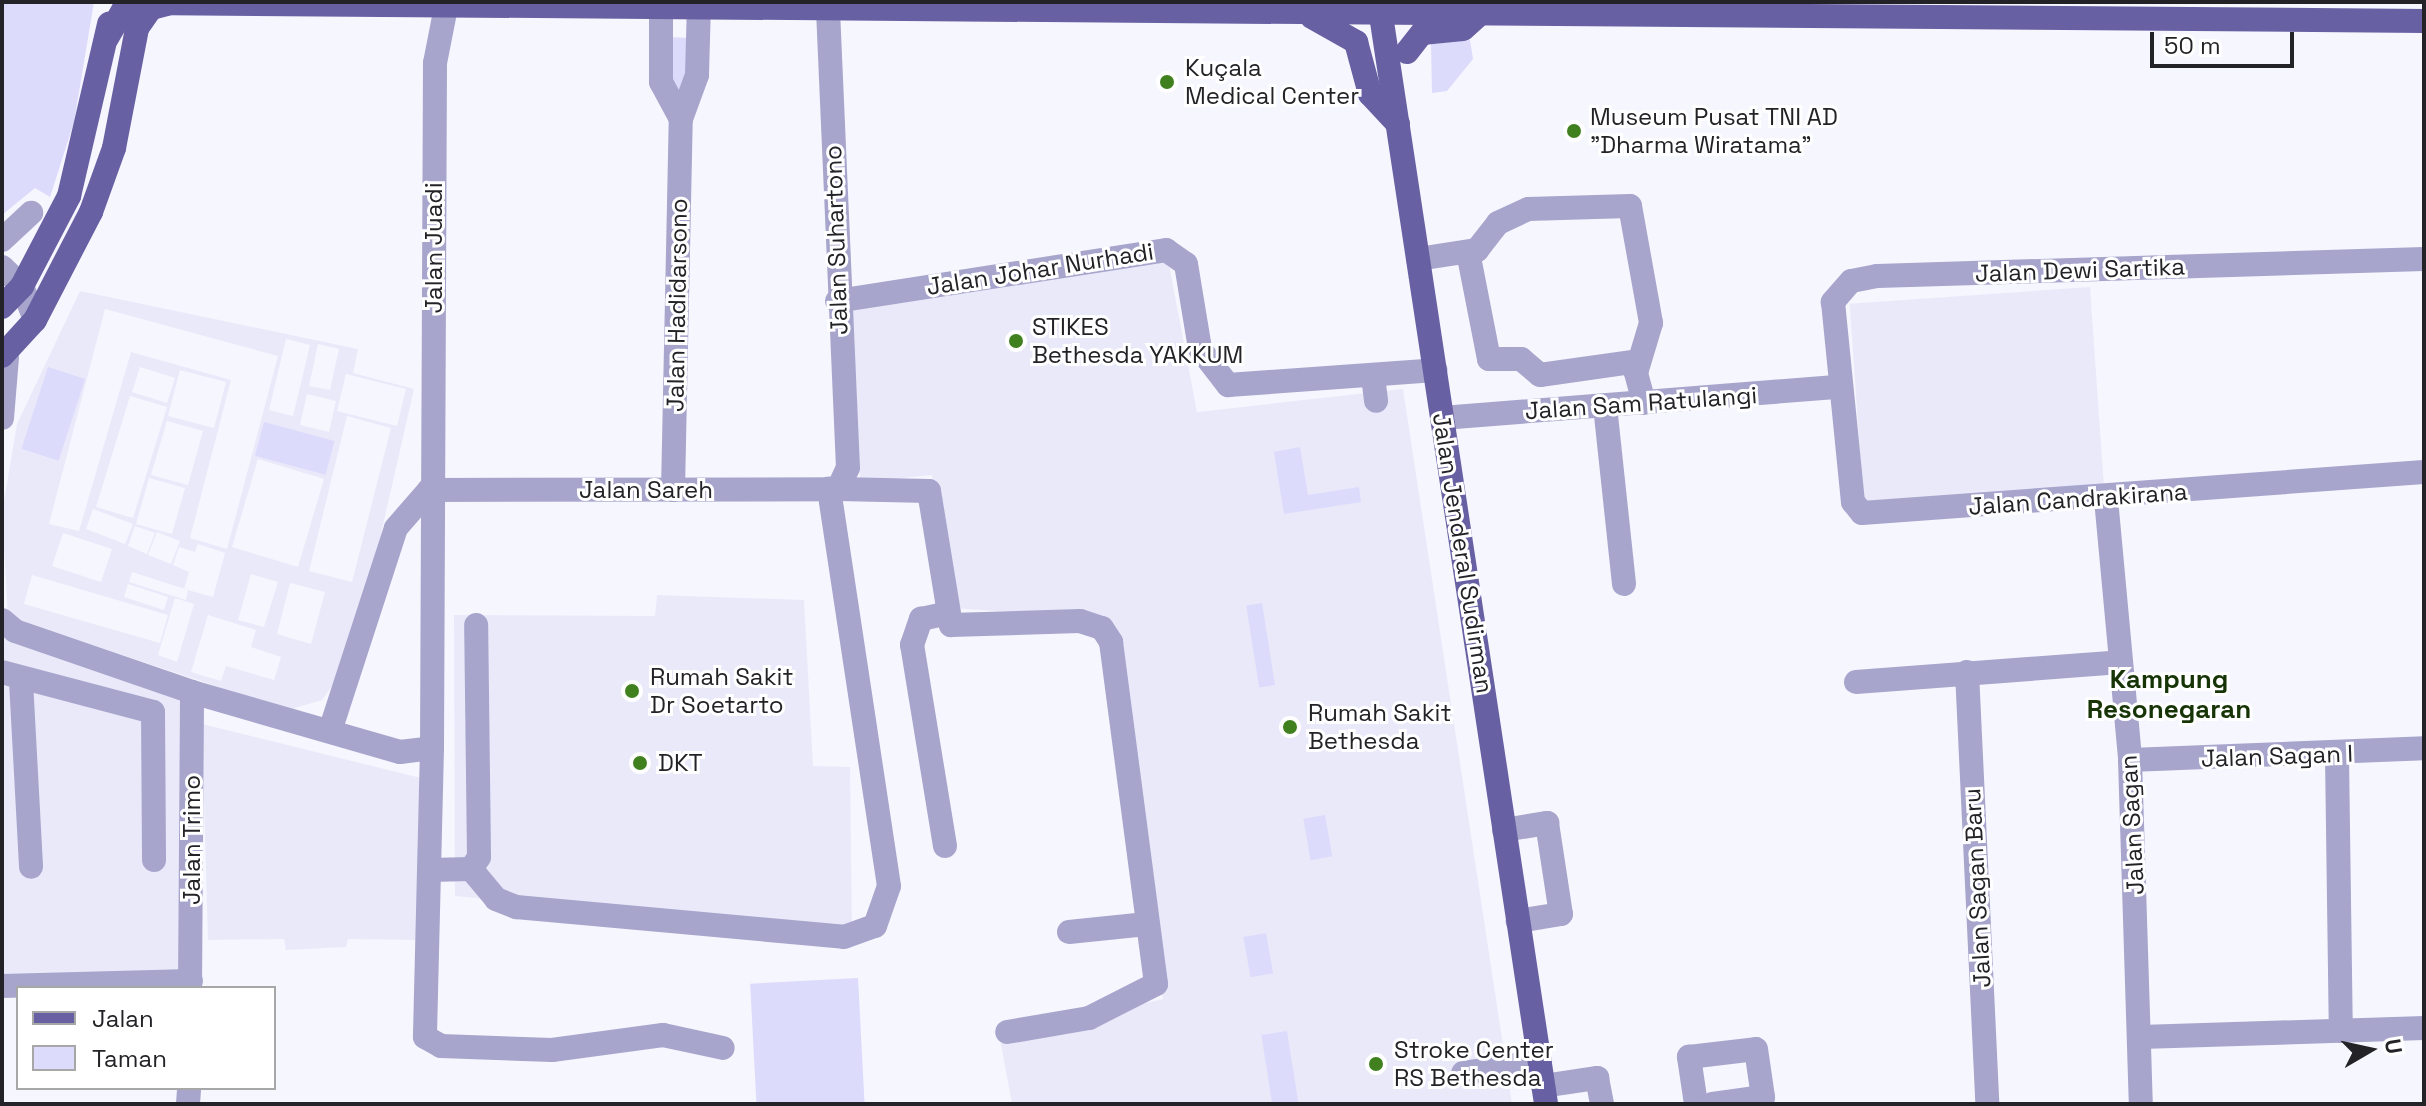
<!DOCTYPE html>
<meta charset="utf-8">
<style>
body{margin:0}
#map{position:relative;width:2426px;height:1106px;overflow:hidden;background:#f6f6fe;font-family:"Space Grotesk",sans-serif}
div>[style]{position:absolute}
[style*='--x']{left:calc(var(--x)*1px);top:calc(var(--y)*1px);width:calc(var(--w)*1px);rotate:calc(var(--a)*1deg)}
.built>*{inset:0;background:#e9e9fa;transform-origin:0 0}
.green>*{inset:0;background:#dcdbfc;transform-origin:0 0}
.minor>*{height:24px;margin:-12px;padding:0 12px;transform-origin:12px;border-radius:12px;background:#a7a5cc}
.major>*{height:24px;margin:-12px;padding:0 12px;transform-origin:12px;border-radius:12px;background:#6760a3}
.dots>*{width:22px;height:22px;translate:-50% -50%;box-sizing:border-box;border:4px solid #fff;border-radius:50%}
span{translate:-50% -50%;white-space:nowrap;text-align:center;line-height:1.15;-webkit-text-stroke:6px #fff;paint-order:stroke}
.poi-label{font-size:24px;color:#232226}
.left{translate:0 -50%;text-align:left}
.street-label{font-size:24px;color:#232226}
.neighbourhood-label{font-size:26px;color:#163406;font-weight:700}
.frame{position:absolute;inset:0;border:4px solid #232226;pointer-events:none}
.legend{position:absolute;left:16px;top:986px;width:260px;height:104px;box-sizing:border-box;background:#fff;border:2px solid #a7a7a8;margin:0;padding:10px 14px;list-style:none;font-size:24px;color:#232226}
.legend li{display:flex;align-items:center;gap:16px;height:40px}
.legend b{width:40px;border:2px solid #a7a7a8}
.north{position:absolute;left:2330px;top:1010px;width:80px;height:80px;-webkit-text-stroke:6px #fff;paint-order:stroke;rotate:81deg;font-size:22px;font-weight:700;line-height:32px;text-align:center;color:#232226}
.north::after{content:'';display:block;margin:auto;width:28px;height:36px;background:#232226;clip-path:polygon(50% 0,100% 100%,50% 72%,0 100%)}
.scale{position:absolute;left:2150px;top:32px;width:144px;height:36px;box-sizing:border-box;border:4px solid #232226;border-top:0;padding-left:10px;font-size:24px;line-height:28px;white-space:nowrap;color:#232226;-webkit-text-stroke:6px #fff;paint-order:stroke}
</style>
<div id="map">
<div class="built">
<i style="clip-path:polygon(1167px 254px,1197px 412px,1403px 389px,1512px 1104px,1012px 1104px,1000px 1039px,1111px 1021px,1111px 1011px,1163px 999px,1111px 619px,953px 608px,932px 475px,860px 482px,852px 305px)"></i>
<i style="left:2090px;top:287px;width:202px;height:241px;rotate:86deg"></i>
<i style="clip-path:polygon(evenodd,80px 291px,358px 349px,353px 373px,414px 389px,367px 595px,342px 672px,322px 700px,288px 710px,8px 617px,2px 513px,17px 424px,80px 291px,105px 309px,278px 356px,227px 549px,190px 538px,231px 380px,131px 352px,79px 531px,49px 524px,105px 309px,80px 291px,286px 339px,310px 345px,293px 416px,269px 410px,286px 339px,80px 291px,318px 344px,339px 349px,330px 390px,309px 386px,318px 344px,80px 291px,140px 367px,175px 378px,167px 403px,132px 392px,140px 367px,80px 291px,180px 370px,226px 382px,214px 428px,168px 416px,180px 370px,80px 291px,346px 374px,406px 389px,397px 426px,337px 411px,346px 374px,80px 291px,307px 394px,336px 401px,329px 432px,300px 425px,307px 394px,80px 291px,130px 396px,167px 407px,133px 518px,96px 507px,130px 396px,80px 291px,347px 416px,391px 428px,352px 582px,309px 571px,347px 416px,80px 291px,167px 421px,203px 431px,188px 485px,151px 475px,167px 421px,80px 291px,258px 459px,324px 479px,298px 567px,232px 547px,258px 459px,80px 291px,149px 478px,185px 488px,172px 534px,136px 524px,149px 478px,80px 291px,93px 509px,133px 524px,125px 544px,86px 529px,93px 509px,80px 291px,135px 526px,155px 533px,147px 554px,128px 546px,135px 526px,80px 291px,157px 532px,180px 541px,171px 564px,148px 555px,157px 532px,80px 291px,63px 533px,112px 549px,101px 582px,52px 566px,63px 533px,80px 291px,198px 544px,225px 553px,213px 597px,184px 589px,189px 572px,173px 565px,179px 547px,195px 552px,198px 544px,80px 291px,132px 572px,188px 590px,186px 600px,129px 582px,132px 572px,80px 291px,251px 574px,278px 582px,264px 627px,238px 620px,251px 574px,80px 291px,32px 575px,168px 615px,160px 643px,24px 604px,32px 575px,80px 291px,290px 583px,325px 592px,311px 644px,277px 634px,290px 583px,80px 291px,128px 584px,168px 597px,164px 610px,124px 597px,128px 584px,80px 291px,175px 598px,194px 604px,177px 662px,158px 655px,175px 598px,80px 291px,208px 615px,256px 630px,251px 647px,281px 657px,274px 680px,226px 666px,221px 681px,191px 672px,208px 615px)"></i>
<i style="clip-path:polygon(657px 595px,804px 600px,813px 766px,850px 767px,852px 934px,455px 896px,454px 615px,655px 616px)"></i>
<i style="clip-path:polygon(2px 626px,191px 695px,192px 987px,2px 989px)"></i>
<i style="clip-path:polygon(202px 724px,429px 780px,419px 940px,348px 939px,346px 947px,286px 950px,284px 939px,208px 940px)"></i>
</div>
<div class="green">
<i style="clip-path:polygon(2px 2px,94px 2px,74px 122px,50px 197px,35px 188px,2px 215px)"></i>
<i style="clip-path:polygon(666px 37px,691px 38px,687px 76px,675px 97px)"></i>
<i style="clip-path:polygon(1470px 40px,1473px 59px,1447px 91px,1432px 93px,1431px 44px)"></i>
<i style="left:48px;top:367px;width:39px;height:86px;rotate:18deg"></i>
<i style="left:264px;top:422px;width:73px;height:35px;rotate:15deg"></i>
<i style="clip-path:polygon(1300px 447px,1308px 495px,1359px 487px,1361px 502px,1284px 514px,1274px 452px)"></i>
<i style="left:1262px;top:603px;width:83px;height:16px;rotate:81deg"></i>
<i style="left:1325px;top:815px;width:42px;height:22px;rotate:80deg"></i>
<i style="left:1266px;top:933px;width:41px;height:23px;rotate:80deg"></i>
<i style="left:858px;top:978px;width:126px;height:108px;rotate:87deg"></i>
<i style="left:1287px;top:1031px;width:74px;height:26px;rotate:81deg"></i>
</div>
<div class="minor">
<i style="--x:661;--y:2;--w:80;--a:90"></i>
<i style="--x:661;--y:82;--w:42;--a:61.6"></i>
<i style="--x:2;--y:240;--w:40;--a:-43"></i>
<i style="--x:1468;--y:252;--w:109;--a:78.9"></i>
<i style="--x:1489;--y:359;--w:32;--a:0"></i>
<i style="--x:1521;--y:359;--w:25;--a:40"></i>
<i style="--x:1540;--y:375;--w:99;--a:-8.1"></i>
<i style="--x:1418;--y:259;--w:60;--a:-8.7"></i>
<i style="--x:1477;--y:250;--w:34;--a:-52"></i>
<i style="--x:1498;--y:223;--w:33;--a:-25"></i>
<i style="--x:1528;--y:209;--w:102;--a:-1.7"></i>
<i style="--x:1630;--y:206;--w:119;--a:79.8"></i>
<i style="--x:1651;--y:323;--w:52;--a:106.7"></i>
<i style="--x:1636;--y:373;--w:31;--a:75"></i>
<i style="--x:2424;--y:259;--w:547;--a:178.22"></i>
<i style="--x:1877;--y:276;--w:26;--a:169"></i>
<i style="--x:1851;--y:281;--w:28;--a:131"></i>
<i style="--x:1833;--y:302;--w:201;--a:84.3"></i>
<i style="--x:1853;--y:502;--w:14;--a:51"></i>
<i style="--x:1862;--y:513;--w:563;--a:-4.17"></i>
<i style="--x:2;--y:267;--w:28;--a:44"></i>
<i style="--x:22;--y:286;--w:36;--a:69"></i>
<i style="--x:837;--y:301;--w:333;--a:-8.8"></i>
<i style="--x:1166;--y:250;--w:24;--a:35"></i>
<i style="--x:1186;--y:264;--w:86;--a:80.6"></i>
<i style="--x:1200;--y:349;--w:46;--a:52.1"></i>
<i style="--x:1228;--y:385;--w:208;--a:-4.1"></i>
<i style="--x:1373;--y:376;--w:25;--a:83"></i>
<i style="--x:1605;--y:406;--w:179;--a:83.9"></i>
<i style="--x:2;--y:418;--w:61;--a:-85.3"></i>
<i style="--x:1442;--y:418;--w:398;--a:-4.5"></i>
<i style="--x:838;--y:489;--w:91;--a:1.3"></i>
<i style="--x:929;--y:491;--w:136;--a:80.7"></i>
<i style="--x:951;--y:625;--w:129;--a:-1.8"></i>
<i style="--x:1080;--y:621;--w:23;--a:18"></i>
<i style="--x:1102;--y:628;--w:17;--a:57"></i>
<i style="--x:1111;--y:642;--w:345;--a:82.5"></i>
<i style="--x:1156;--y:984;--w:75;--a:153.1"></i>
<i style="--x:1089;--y:1018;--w:83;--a:170.3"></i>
<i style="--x:429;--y:490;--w:409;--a:-0.1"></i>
<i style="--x:838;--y:489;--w:23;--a:-65"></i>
<i style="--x:848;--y:468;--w:456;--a:-92.5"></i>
<i style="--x:673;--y:490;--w:371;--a:-88.8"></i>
<i style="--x:681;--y:119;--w:47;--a:-70"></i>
<i style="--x:697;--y:75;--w:73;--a:-88.4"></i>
<i style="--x:2106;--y:499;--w:262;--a:84.7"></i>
<i style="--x:2130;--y:760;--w:344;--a:88.2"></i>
<i style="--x:2;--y:620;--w:17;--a:40"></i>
<i style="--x:15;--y:631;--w:187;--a:19"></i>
<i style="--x:192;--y:692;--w:216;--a:16.1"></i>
<i style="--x:400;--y:752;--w:32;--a:-7"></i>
<i style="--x:432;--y:748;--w:685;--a:-89.75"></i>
<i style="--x:435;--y:63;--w:62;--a:-78.9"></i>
<i style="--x:2;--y:672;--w:156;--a:14.8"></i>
<i style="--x:153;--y:712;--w:148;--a:89.6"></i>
<i style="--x:1967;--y:672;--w:432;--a:87.3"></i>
<i style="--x:21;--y:681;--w:186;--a:86.9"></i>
<i style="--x:1856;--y:682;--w:265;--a:-4.3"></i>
<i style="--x:330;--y:731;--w:213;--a:-72"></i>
<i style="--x:396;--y:528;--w:50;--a:-49"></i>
<i style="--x:432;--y:748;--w:289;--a:91.4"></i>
<i style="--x:425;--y:1037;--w:18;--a:29"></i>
<i style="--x:441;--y:1046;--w:111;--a:2.1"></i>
<i style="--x:552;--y:1050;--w:112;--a:-7.7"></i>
<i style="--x:663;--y:1035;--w:61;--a:12.2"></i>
<i style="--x:2337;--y:756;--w:275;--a:89.2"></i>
<i style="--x:2130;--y:760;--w:294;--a:-2.3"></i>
<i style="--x:1504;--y:830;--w:44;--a:-9.2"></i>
<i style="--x:1547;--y:823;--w:92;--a:81.3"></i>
<i style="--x:1561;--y:914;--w:44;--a:170.8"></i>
<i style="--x:945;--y:846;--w:204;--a:-99.3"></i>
<i style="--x:912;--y:645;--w:28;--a:-71"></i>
<i style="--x:921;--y:619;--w:25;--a:-12"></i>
<i style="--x:471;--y:869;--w:39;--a:50"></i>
<i style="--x:496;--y:899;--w:22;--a:22"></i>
<i style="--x:516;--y:907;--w:329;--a:5.2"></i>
<i style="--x:844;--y:937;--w:33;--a:-20"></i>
<i style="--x:875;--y:926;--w:42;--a:-70.7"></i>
<i style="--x:889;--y:886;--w:402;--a:-98.6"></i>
<i style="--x:429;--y:870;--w:42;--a:-1.4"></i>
<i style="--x:471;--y:869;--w:14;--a:-56"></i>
<i style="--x:479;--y:857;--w:232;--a:-90.7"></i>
<i style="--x:1069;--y:932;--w:78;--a:-5.9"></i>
<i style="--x:2;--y:986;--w:189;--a:-1.5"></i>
<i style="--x:190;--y:988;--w:296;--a:-89.6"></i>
<i style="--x:2141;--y:1037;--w:283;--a:-1.8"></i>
<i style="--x:1463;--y:1073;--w:78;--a:-8.9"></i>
<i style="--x:1543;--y:1086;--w:55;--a:-8.4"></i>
<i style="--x:1597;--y:1078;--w:26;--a:79"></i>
<i style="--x:188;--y:1104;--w:16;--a:-86"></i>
<i style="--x:1696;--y:1104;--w:48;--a:-98.5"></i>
<i style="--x:1689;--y:1057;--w:67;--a:-6.8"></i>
<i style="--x:1756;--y:1049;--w:49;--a:81.7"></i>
<i style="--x:1763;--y:1097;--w:51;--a:172.2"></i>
</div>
<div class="major">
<i style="--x:1379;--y:2;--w:1115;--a:81.38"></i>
<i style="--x:1312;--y:17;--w:51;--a:29.6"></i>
<i style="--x:1356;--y:42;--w:54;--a:74.9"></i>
<i style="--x:1370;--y:94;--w:41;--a:47"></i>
<i style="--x:107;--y:38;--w:34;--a:-60"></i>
<i style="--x:124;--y:9;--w:19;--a:-18"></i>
<i style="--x:142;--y:3;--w:2282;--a:0.45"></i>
<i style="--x:1407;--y:52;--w:24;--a:-52"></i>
<i style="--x:1422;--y:33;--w:41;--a:-5.6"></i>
<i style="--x:1463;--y:29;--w:25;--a:-42"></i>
<i style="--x:2;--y:307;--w:29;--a:-46"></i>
<i style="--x:22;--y:286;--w:102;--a:-62.4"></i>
<i style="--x:69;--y:196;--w:177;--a:-76.9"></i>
<i style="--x:2;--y:356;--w:49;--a:-47.5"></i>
<i style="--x:35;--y:320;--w:122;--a:-62.6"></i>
<i style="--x:91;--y:212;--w:68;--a:-70.2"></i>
<i style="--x:114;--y:148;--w:122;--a:-79.1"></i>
<i style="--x:137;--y:28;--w:24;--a:-55"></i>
<i style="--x:151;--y:8;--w:16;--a:-14"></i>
</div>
<div class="dots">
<i style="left:1167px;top:82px;background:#40801f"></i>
<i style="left:1574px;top:131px;background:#40801f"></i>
<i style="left:1016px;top:341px;background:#40801f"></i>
<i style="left:632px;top:691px;background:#40801f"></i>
<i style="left:1290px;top:727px;background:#40801f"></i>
<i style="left:640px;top:763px;background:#40801f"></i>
<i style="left:1376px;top:1064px;background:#40801f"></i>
</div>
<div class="poi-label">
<span class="left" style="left:1185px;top:82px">Kuçala<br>Medical Center</span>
<span class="left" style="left:1590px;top:131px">Museum Pusat TNI AD<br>"Dharma Wiratama"</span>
<span class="left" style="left:1032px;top:341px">STIKES<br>Bethesda YAKKUM</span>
<span class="left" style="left:650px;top:691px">Rumah Sakit<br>Dr Soetarto</span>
<span class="left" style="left:1308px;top:727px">Rumah Sakit<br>Bethesda</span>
<span class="left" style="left:658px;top:763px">DKT</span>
<span class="left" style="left:1394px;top:1064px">Stroke Center<br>RS Bethesda</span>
</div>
<div class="street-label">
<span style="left:836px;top:240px;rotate:-92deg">Jalan Suhartono</span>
<span style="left:434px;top:248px;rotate:-90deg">Jalan Juadi</span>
<span style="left:1040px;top:269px;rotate:-9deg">Jalan Johar Nurhadi</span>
<span style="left:2080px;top:270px;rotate:-2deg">Jalan Dewi Sartika</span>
<span style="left:677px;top:305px;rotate:-89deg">Jalan Hadidarsono</span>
<span style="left:1641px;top:403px;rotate:-4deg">Jalan Sam Ratulangi</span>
<span style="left:646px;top:490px">Jalan Sareh</span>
<span style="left:2078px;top:499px;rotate:-4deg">Jalan Candrakirana</span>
<span style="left:1463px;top:553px;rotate:81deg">Jalan Jenderal Sudirman</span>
<span style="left:2277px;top:756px;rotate:-2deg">Jalan Sagan I</span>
<span style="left:2132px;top:825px;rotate:-93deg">Jalan Sagan</span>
<span style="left:192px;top:840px;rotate:-90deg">Jalan Trimo</span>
<span style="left:1977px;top:888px;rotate:-93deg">Jalan Sagan Baru</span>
</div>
<div class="neighbourhood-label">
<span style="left:2169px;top:695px">Kampung<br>Resonegaran</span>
</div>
<div class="frame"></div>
<ul class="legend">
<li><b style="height:10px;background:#6760a3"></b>Jalan</li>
<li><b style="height:22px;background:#dcdbfc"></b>Taman</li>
</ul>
<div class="north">U</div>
<div class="scale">50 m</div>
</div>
